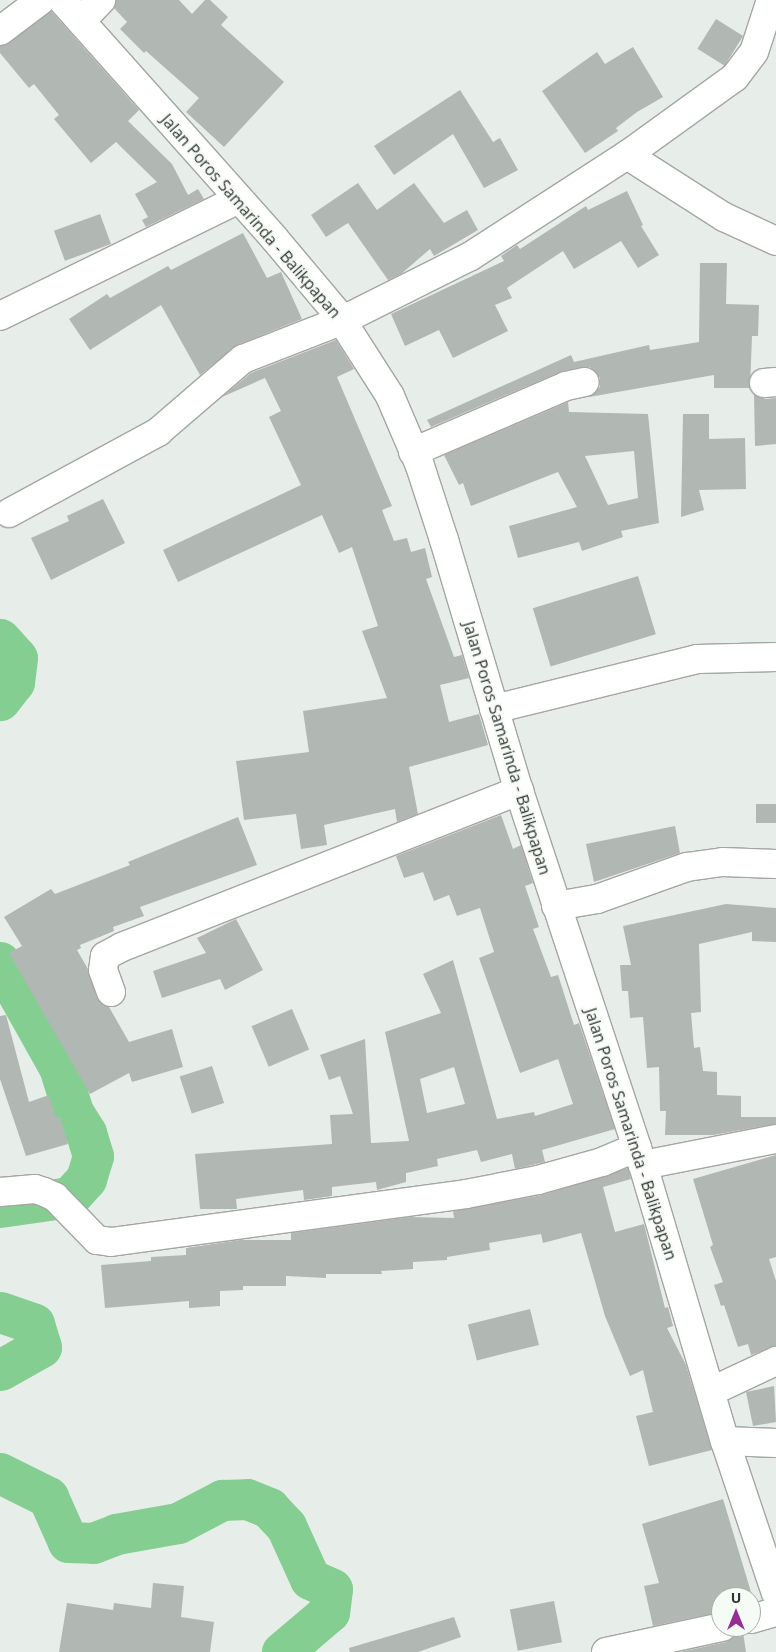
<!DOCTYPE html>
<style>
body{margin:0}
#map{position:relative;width:776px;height:1652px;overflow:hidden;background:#e7ede8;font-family:"Open Sans",sans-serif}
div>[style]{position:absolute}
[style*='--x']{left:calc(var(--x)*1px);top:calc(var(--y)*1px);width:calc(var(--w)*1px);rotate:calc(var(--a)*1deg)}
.river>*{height:41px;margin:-20.5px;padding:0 20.5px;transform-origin:20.5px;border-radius:20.5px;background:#84ce92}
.building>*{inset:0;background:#b1b7b2;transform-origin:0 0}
.roads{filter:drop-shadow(1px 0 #a2a7a2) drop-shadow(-1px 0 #a2a7a2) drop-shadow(0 1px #a2a7a2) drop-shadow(0 -1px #a2a7a2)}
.minor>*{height:28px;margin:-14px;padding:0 14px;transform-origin:14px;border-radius:14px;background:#fff}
.highway>*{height:28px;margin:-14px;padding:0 14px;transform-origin:14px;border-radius:14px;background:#fff}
span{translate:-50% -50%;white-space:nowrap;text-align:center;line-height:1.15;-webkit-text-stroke:4.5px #f5fbf5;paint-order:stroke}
.street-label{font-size:16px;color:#313331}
.north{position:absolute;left:711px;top:1587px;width:50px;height:50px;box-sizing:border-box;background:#f5fbf5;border:1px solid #a7aba7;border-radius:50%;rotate:0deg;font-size:14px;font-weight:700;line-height:20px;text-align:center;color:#313331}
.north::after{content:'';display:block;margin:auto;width:18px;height:22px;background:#962f93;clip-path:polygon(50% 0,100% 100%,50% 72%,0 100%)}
</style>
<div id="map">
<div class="river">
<i style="--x:0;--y:639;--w:25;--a:48"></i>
<i style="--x:17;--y:658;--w:24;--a:97"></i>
<i style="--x:14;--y:682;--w:23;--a:128"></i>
<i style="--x:0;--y:962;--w:120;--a:60.7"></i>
<i style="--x:59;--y:1067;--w:47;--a:72.7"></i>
<i style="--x:73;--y:1112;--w:25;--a:58"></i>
<i style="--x:86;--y:1133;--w:24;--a:73"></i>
<i style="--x:93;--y:1156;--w:24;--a:107"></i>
<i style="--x:86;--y:1179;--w:24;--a:132"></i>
<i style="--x:70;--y:1197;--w:71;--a:171.9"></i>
<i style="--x:0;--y:1312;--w:36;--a:19"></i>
<i style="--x:34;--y:1324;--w:24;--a:73"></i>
<i style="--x:41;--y:1347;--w:47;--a:150.7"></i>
<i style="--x:0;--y:1473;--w:54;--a:26.6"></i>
<i style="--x:48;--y:1497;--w:49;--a:66"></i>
<i style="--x:68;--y:1542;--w:25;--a:2"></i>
<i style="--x:93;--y:1543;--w:25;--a:-21"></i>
<i style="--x:116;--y:1534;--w:63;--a:-10.1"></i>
<i style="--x:178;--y:1523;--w:50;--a:-27.6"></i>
<i style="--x:222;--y:1500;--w:25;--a:-2"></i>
<i style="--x:247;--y:1499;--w:24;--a:22"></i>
<i style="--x:269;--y:1508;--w:25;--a:47"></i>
<i style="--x:286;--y:1526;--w:58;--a:65.6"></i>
<i style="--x:310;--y:1579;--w:24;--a:24"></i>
<i style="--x:332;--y:1589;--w:23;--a:97"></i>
<i style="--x:329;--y:1612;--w:62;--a:139.6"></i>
</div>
<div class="building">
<i style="clip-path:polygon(116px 0,179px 0,192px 14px,205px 0,210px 0,228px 17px,221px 25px,284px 82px,224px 147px,186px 112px,199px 98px,146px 51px,144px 53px,120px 29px,127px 22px,114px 8px)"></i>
<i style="clip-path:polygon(51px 11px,139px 110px,128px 121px,172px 164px,188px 195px,198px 189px,204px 199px,146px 227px,142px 220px,148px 217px,135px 194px,157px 182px,116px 142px,91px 163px,54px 119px,59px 115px,34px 84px,29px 88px,0 53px,0 46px,9px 43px)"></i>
<i style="left:716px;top:19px;width:32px;height:35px;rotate:32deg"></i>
<i style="clip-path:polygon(633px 47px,663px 97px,637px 112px,616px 128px,618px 131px,585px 153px,542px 91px,597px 52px,605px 64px)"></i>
<i style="clip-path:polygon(460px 90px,493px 142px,500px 138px,518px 170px,484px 188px,453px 134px,394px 175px,374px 146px)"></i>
<i style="clip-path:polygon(358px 183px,377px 210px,414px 183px,444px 223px,467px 210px,478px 230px,434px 256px,430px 249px,401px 274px,388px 280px,348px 223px,326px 237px,311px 215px)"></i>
<i style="clip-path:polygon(627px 191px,643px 225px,641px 226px,659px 255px,638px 268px,621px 241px,574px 269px,563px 251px,507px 288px,512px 298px,495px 305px,508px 331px,453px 358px,439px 330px,405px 346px,391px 314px,504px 261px,501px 256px,517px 245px,520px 249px,586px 206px,588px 210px)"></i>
<i style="left:100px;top:214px;width:32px;height:49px;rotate:70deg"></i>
<i style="clip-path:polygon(243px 233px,267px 278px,281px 272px,302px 319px,237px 345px,200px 375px,161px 305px,90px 350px,69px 319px,107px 294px,110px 298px,168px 266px,171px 270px)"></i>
<i style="clip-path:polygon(700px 263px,727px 263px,726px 304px,759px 305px,758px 336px,752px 336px,750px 388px,714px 388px,714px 375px,589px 397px,600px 387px,600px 378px,590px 367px,582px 367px,560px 372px,431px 427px,427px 420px,571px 355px,574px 362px,649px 345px,650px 350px,699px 342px)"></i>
<i style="clip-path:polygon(336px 340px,354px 369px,337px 377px,392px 506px,382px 510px,394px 541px,407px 538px,411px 552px,425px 548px,432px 577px,426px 579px,454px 657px,462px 655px,469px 678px,440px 685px,449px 722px,479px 714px,488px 745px,409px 767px,418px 814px,397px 822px,395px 809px,324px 825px,327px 845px,301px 849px,296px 814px,244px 820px,236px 761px,309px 752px,303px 711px,387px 698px,362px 631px,378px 626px,352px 547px,339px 553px,322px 515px,178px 582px,163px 550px,301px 485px,269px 417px,281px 411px,265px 378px,222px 397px,251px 373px)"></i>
<i style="clip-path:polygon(754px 394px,765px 399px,776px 398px,776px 444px,755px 446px)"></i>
<i style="clip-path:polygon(evenodd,568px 402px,569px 412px,648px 414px,659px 523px,621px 531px,623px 537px,582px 551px,579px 542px,518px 558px,509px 526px,577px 507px,558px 472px,471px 506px,463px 483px,459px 485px,444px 455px,568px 402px,634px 451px,638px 498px,608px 505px,585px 456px,634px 451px)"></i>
<i style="clip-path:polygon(683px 414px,709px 414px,709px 439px,745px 438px,746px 489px,699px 490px,704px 510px,681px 517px)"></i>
<i style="clip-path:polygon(103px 499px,125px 543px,51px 580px,31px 538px,69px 521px,67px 516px)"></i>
<i style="left:638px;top:576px;width:61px;height:110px;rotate:73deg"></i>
<i style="left:756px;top:804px;width:20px;height:19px"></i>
<i style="clip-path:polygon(evenodd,501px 815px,513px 849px,521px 845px,533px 883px,525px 886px,539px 927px,533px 929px,551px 977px,558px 975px,574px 1025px,579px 1023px,615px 1129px,542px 1150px,545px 1162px,515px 1169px,512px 1154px,481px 1162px,477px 1150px,437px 1159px,438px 1166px,406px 1173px,406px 1182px,377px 1190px,376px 1182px,332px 1187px,332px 1196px,304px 1200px,303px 1190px,236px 1199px,237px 1209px,200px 1209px,195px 1154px,332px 1144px,330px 1115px,353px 1114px,340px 1076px,329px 1080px,320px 1055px,365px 1039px,371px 1143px,409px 1141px,385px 1032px,441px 1013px,423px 974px,453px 960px,497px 1119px,534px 1112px,535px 1116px,573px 1104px,558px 1059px,520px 1073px,479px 958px,494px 952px,480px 908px,457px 916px,449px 895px,434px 901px,423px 872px,404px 878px,396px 856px,501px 815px,454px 1067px,465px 1104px,427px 1113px,420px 1079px,454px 1067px)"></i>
<i style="clip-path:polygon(238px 817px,257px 865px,140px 907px,144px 916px,113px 927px,114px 931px,80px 945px,81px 948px,77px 950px,88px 969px,97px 998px,109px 1007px,129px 1042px,172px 1029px,183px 1067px,132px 1082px,129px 1073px,90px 1094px,9px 953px,22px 946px,4px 917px,51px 889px,55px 894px,130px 865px,128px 862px)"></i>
<i style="clip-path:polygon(675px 826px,680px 853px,594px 882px,586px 844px)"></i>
<i style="clip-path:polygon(726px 904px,776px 908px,776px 942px,752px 941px,752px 932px,699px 944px,701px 1012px,691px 1013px,694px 1048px,700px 1047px,703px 1071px,717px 1072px,717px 1095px,741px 1096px,741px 1117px,776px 1117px,776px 1124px,713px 1135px,665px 1135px,666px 1111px,660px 1111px,659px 1067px,647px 1068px,643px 1017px,630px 1018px,628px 991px,622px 991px,620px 965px,631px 965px,623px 926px)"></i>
<i style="clip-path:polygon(236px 919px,263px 970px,225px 990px,220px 979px,162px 998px,153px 971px,206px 953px,197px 938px)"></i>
<i style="left:292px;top:1009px;width:44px;height:44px;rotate:67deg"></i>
<i style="clip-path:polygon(6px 1015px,29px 1102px,49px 1095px,56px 1118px,60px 1116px,68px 1144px,26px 1156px,0 1079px,0 1016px)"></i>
<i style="left:212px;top:1066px;width:39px;height:34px;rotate:72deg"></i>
<i style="clip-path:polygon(776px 1155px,776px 1257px,769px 1259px,776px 1281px,776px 1346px,751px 1355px,748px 1344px,738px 1347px,724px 1305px,721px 1306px,714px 1285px,723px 1282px,710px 1247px,713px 1245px,693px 1179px)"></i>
<i style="clip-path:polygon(628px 1168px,631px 1179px,603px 1187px,615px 1232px,644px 1224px,665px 1308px,668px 1307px,673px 1326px,667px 1328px,686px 1365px,712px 1450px,649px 1466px,636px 1416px,653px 1412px,643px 1370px,630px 1376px,605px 1316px,581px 1233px,543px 1243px,541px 1234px,489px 1243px,490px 1250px,447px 1257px,447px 1260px,413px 1262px,413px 1269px,381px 1271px,382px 1274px,326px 1274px,326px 1278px,286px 1276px,286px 1286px,243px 1286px,243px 1290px,220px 1291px,220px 1306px,189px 1308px,189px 1301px,105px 1308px,101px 1265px,151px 1261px,151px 1257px,186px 1255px,186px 1248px,240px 1240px,291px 1240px,291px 1233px,410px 1217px,454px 1218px,453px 1211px,542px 1195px)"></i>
<i style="left:530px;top:1309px;width:37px;height:64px;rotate:76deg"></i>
<i style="clip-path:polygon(774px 1386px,776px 1422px,753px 1426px,746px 1392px)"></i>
<i style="clip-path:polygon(723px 1499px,754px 1602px,751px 1603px,751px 1597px,721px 1597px,721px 1612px,653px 1626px,644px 1586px,659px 1583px,642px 1524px)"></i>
<i style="clip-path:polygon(153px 1583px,184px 1586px,181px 1617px,214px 1622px,210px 1652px,59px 1652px,67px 1603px,113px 1610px,114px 1603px,151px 1608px)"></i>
<i style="left:554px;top:1601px;width:42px;height:45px;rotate:79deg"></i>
<i style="clip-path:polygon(454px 1617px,461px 1637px,418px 1652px,350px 1652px,349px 1648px)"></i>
<i style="clip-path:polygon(738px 1627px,743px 1632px,746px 1652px,680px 1652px,726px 1642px,733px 1638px)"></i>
</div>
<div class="roads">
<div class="minor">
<i style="--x:81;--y:21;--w:29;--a:-46"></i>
<i style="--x:0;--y:31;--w:51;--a:-37.1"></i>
<i style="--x:627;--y:155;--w:115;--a:32.6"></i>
<i style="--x:724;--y:217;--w:57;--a:24.8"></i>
<i style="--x:0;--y:316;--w:266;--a:-26.1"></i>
<i style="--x:764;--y:383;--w:12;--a:-5"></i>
<i style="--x:413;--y:452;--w:167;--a:-23.3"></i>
<i style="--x:566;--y:386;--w:19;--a:-12"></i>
<i style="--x:9;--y:513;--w:170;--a:-28.5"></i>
<i style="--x:158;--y:432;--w:112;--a:-40.7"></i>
<i style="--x:243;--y:359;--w:107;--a:-21.3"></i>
<i style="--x:343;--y:320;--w:143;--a:-26.6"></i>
<i style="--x:471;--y:256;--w:186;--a:-32.9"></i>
<i style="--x:627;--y:155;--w:133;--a:-35.8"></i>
<i style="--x:735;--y:77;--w:31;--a:-53"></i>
<i style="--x:754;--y:52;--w:55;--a:-71.9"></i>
<i style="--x:494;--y:709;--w:209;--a:-13.8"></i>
<i style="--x:697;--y:659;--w:79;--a:-1.5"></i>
<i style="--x:556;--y:906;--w:42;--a:-9.7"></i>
<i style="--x:597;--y:899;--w:96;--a:-19.6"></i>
<i style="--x:687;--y:867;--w:36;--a:-8"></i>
<i style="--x:723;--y:862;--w:53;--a:2.2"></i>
<i style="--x:111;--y:992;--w:23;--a:-110"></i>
<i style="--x:103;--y:970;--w:14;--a:-82"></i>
<i style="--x:105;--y:956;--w:19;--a:-28"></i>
<i style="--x:122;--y:947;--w:427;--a:-21.5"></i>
<i style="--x:643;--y:1165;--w:136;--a:-11.1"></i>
<i style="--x:0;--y:1192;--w:35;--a:-5"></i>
<i style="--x:35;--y:1189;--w:9;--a:18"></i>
<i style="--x:44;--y:1192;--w:12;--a:24"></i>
<i style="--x:55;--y:1197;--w:60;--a:45.7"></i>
<i style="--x:97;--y:1240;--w:14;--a:8"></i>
<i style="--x:111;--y:1242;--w:358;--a:-7.7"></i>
<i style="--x:466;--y:1194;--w:73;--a:-11"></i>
<i style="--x:538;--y:1180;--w:66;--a:-15.7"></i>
<i style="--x:602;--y:1162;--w:38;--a:-23"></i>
<i style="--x:712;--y:1391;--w:71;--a:-25.1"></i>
<i style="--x:725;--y:1441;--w:51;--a:2.2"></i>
<i style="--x:751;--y:1619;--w:26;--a:-16"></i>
<i style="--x:606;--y:1652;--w:119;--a:-12.2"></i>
</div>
<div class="highway">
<i style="--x:62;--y:0;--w:319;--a:48.3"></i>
<i style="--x:274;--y:238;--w:98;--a:50"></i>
<i style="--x:337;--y:313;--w:98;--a:57.4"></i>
<i style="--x:390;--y:396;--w:76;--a:66.8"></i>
<i style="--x:420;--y:466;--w:78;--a:72"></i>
<i style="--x:444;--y:540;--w:262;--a:73.4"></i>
<i style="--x:519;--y:791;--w:394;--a:71.7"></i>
<i style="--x:643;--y:1165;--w:288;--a:73.5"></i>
<i style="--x:725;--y:1441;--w:160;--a:71.5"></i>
</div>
</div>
<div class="street-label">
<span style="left:251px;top:216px;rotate:49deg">Jalan Poros Samarinda - Balikpapan</span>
<span style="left:507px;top:748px;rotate:73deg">Jalan Poros Samarinda - Balikpapan</span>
<span style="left:631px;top:1134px;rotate:72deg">Jalan Poros Samarinda - Balikpapan</span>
</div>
<div class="north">U</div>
</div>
